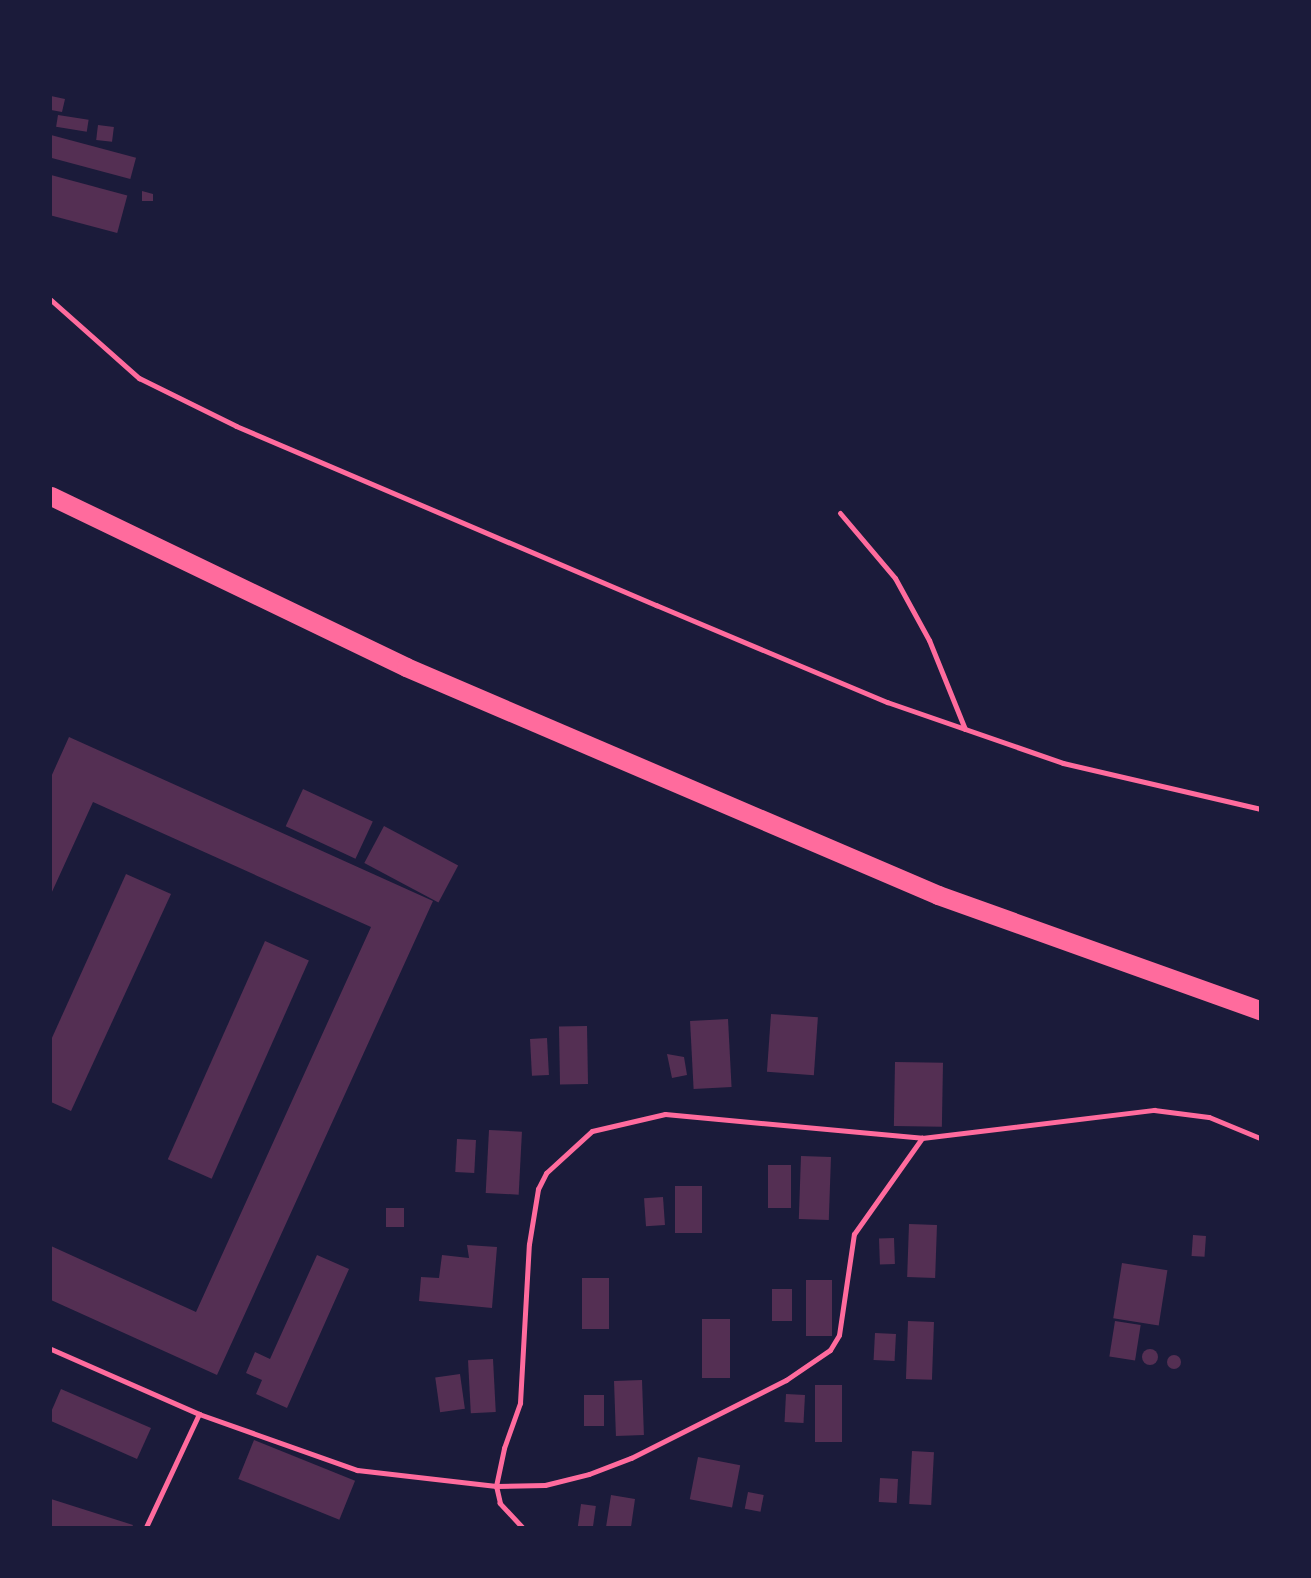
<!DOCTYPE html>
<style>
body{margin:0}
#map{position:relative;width:1311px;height:1578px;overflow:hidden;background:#1b1b3a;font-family:"Source Sans 3",sans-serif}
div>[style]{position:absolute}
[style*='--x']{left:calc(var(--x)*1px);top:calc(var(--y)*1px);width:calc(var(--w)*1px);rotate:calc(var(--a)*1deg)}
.building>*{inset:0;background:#542f53;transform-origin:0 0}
.round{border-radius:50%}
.service>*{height:5px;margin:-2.5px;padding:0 2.5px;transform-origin:2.5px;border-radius:2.5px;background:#ff6b9d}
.trunk>*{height:19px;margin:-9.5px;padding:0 9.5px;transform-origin:9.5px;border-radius:9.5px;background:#ff6b9d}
span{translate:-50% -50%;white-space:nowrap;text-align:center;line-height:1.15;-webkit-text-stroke:5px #1b1b3a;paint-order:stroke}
.frame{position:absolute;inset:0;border:52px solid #1b1b3a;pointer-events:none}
</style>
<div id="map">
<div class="building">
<i style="clip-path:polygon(51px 96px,65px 99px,62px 112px,51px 110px)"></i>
<i style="left:58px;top:115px;width:31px;height:12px;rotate:9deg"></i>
<i style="left:98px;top:125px;width:16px;height:15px;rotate:7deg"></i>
<i style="left:51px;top:135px;width:88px;height:22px;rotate:15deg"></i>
<i style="left:51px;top:175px;width:79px;height:39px;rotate:15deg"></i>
<i style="clip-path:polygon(142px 191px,153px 194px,153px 201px,142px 201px)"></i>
<i style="clip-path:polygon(69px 737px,433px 901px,217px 1375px,51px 1300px,51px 1246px,196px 1312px,371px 927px,93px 802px,51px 894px,51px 777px)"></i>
<i style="left:303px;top:789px;width:77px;height:41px;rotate:25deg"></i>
<i style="left:384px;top:826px;width:84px;height:42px;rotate:28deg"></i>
<i style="clip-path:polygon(126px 874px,171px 894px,71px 1111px,51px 1102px,51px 1040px)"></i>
<i style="left:265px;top:941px;width:48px;height:239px;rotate:24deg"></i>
<i style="left:771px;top:1014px;width:47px;height:58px;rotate:4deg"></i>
<i style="left:728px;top:1019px;width:68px;height:38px;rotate:87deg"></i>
<i style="left:587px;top:1026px;width:58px;height:28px;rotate:89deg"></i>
<i style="left:547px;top:1038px;width:37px;height:17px;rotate:87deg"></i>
<i style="clip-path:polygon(667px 1054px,684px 1057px,687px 1075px,672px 1078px)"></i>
<i style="left:895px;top:1062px;width:48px;height:64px;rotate:1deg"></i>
<i style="left:489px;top:1130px;width:33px;height:63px;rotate:3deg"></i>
<i style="left:457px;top:1139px;width:19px;height:33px;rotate:3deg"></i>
<i style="left:801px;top:1156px;width:30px;height:63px;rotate:2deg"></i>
<i style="left:791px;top:1165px;width:43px;height:23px;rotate:90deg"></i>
<i style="left:675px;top:1186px;width:27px;height:47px"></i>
<i style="left:663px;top:1197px;width:28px;height:19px;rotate:86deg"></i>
<i style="left:386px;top:1208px;width:18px;height:19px"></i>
<i style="left:909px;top:1224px;width:28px;height:53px;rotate:2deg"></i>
<i style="left:1193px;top:1235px;width:13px;height:21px;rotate:4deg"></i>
<i style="left:894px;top:1238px;width:26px;height:15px;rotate:88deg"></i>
<i style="clip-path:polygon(467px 1245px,497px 1247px,492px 1308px,419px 1301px,421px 1277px,439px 1278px,442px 1255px,469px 1258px)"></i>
<i style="clip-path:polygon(317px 1255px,349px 1269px,287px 1408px,256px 1394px,262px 1380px,246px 1373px,255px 1352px,270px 1359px)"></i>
<i style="left:1122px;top:1263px;width:46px;height:56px;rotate:9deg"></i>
<i style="left:582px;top:1278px;width:27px;height:51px"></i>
<i style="left:806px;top:1280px;width:26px;height:56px"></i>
<i style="left:772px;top:1289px;width:20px;height:32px"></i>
<i style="left:702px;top:1319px;width:28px;height:59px"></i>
<i style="left:908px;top:1321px;width:26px;height:58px;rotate:2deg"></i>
<i style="left:1115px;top:1321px;width:26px;height:36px;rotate:9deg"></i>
<i style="left:875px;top:1333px;width:21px;height:27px;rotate:3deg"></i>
<i class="round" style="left:1142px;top:1349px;width:16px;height:16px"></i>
<i class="round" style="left:1167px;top:1355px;width:14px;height:14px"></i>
<i style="left:493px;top:1359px;width:53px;height:25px;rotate:87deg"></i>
<i style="left:460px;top:1374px;width:35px;height:25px;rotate:82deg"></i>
<i style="left:642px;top:1380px;width:55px;height:28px;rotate:88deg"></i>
<i style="left:815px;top:1385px;width:27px;height:57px"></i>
<i style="clip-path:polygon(61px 1389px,151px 1428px,137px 1459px,51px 1421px,51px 1412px)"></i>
<i style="left:786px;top:1394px;width:19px;height:28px;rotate:3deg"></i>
<i style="left:584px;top:1395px;width:20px;height:31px"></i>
<i style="left:254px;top:1440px;width:109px;height:42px;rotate:22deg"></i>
<i style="left:912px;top:1451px;width:22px;height:53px;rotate:3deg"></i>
<i style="left:698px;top:1457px;width:43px;height:43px;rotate:11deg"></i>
<i style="left:880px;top:1478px;width:18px;height:24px;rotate:3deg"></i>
<i style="left:748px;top:1492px;width:16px;height:17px;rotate:11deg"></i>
<i style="clip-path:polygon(611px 1495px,635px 1499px,631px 1527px,606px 1527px)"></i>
<i style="clip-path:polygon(51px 1499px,133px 1525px,132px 1527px,51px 1527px)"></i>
<i style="left:581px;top:1504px;width:15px;height:23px;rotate:8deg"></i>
</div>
<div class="service">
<i style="--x:51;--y:300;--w:118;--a:41.6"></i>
<i style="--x:139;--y:378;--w:108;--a:26.3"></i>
<i style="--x:236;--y:426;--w:457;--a:23.1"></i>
<i style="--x:656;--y:605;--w:251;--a:22.8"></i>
<i style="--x:887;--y:702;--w:186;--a:19.1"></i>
<i style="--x:1063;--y:763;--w:202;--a:13.1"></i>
<i style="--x:840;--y:513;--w:85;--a:49.8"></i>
<i style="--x:895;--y:578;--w:71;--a:61.3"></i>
<i style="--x:929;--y:640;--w:96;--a:68"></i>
<i style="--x:51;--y:1349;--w:162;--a:23.7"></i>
<i style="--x:199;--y:1414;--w:168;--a:19.5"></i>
<i style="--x:357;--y:1470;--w:140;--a:6.6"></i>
<i style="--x:496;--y:1486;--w:49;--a:-1.2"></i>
<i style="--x:545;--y:1485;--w:45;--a:-14"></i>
<i style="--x:589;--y:1474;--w:45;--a:-20.9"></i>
<i style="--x:631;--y:1458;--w:174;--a:-26.7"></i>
<i style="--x:786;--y:1380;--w:53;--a:-34.3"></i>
<i style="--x:830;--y:1350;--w:17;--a:-59"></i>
<i style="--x:839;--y:1335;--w:102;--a:-81.6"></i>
<i style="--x:854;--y:1234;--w:118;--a:-54.7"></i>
<i style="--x:922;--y:1138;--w:234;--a:-6.9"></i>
<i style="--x:1154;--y:1110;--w:55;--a:7.3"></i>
<i style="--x:1209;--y:1117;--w:55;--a:22.4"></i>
<i style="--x:146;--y:1527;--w:125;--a:-64.9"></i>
<i style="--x:522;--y:1527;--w:33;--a:-133"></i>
<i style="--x:500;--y:1503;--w:17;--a:-103"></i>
<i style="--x:496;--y:1486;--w:39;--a:-78"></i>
<i style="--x:504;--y:1448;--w:48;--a:-70.4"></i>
<i style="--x:520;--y:1403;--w:159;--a:-86.8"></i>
<i style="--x:529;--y:1244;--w:56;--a:-80.7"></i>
<i style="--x:538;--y:1189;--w:18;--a:-63"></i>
<i style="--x:546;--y:1173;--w:62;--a:-42.4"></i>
<i style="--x:592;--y:1131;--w:75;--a:-13.1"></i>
<i style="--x:665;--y:1114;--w:258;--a:5.3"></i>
</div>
<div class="trunk">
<i style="--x:51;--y:496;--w:394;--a:25.7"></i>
<i style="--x:406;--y:667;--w:579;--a:23.2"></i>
<i style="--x:938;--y:895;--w:342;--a:19.7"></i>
</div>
<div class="frame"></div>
</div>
